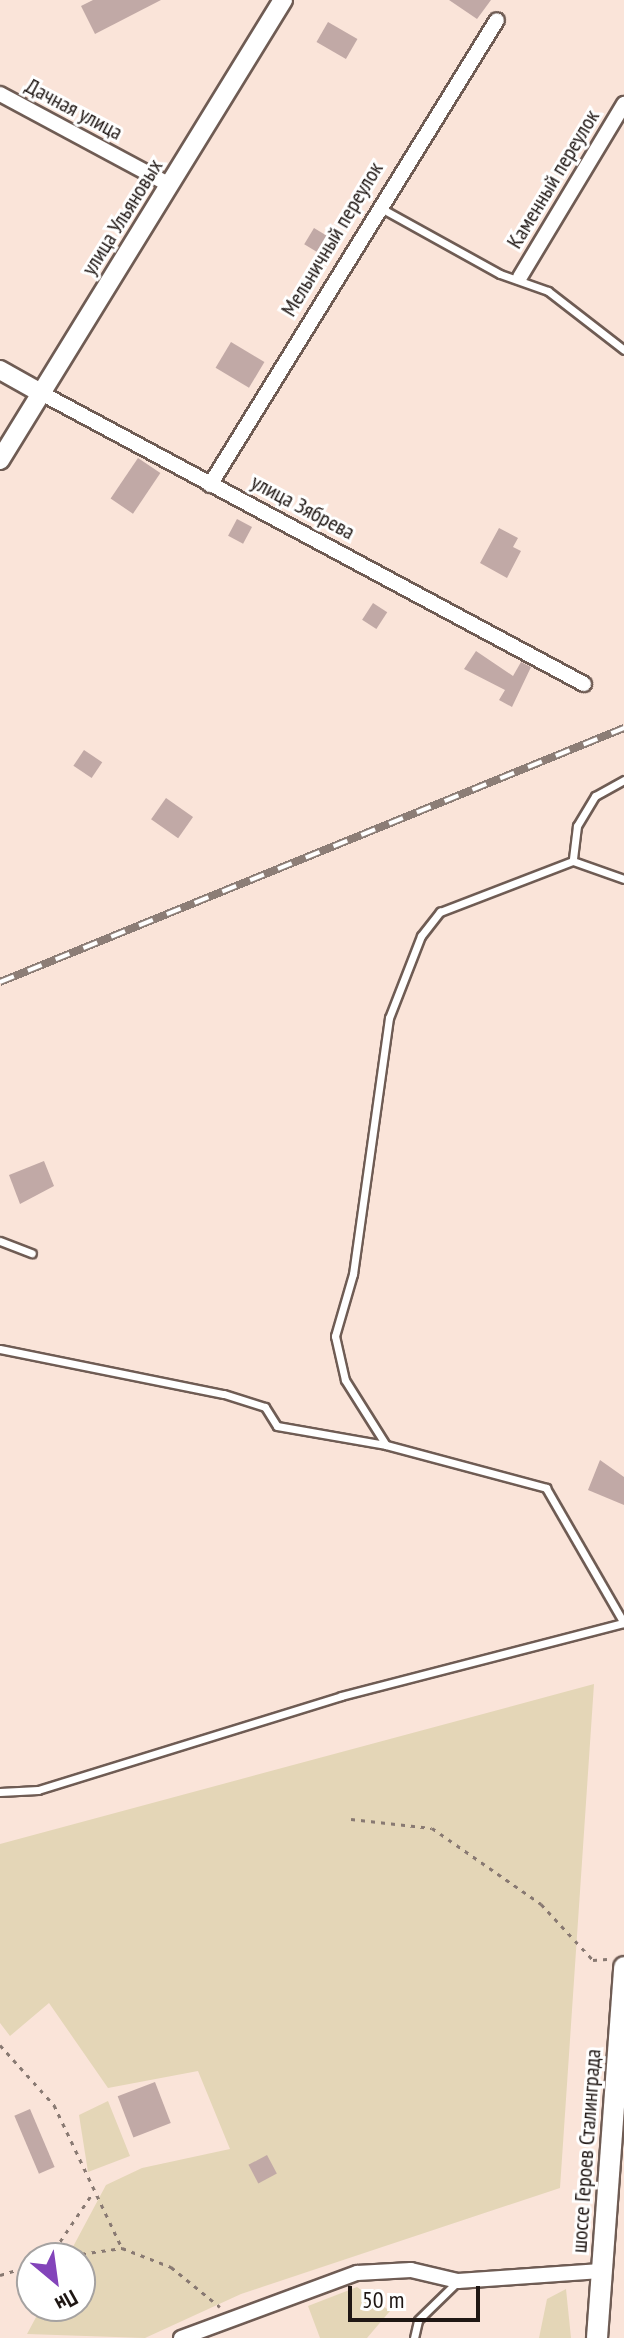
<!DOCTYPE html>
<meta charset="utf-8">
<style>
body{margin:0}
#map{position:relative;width:624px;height:2338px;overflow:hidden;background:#fae4d9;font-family:"PT Sans Narrow",sans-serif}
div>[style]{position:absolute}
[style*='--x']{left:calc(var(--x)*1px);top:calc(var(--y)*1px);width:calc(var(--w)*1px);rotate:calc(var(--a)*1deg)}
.green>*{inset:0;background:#e4d6b7}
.building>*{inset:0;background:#c1a9a6;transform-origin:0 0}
.path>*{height:3px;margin-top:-1.5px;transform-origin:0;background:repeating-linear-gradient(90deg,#887972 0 4px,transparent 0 10px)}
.roads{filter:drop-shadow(2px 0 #6f5c54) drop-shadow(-2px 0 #6f5c54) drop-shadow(0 2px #6f5c54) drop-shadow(0 -2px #6f5c54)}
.service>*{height:7px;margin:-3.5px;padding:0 3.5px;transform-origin:3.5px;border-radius:3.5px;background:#fff}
.minor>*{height:14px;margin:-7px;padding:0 7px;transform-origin:7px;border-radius:7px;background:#fff}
.tertiary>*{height:18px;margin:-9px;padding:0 9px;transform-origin:9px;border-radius:9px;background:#fff}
.secondary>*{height:20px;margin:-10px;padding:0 10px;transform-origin:10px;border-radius:10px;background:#fff}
.rail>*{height:8px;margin-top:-4px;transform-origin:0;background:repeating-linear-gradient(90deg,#fff 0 15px,#8c7d76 0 30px);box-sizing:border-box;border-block:2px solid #8c7d76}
span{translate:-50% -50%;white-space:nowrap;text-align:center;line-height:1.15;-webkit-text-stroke:6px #fff;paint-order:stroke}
.street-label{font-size:22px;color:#1f1714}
.north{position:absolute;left:16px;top:2242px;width:80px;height:80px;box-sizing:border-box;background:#fff;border:2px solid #a5a2a1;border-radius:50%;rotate:151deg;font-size:22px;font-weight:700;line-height:32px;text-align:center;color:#1f1714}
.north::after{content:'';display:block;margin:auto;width:28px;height:36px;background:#8344ba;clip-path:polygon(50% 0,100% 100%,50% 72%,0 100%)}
.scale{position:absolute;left:348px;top:2286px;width:132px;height:36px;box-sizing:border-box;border:4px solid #1f1714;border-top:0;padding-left:10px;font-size:24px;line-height:28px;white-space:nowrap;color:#1f1714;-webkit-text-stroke:6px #fff;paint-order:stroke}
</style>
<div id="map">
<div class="green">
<i style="clip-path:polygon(594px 1684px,560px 2188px,241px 2294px,145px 2338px,27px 2334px,42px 2306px,80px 2306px,80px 2258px,67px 2258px,106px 2185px,142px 2168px,230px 2149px,198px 2071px,108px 2088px,49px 2003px,10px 2036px,0 2023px,0 1844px)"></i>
<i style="clip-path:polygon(108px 2101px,130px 2156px,88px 2172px,79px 2115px)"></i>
<i style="clip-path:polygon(357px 2287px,390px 2311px,367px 2338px,320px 2338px,308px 2306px)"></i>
<i style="clip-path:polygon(566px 2289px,571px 2338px,539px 2338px,547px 2299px)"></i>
</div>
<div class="building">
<i style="clip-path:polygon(93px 0,161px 0,95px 34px,81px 6px)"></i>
<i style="clip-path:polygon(449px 0,491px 0,477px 19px)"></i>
<i style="left:328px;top:22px;width:34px;height:23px;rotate:30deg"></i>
<i style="left:314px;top:228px;width:26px;height:19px;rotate:31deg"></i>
<i style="left:231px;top:342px;width:39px;height:30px;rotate:31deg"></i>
<i style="left:138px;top:458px;width:27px;height:49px;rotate:34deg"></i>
<i style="left:237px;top:519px;width:17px;height:19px;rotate:28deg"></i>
<i style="clip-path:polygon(499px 528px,518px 538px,513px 547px,521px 551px,507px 578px,480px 563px)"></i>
<i style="left:373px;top:603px;width:17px;height:20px;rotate:33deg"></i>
<i style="clip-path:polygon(476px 651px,513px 676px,521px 662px,531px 667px,512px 707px,499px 700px,505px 690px,464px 669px)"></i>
<i style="left:84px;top:750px;width:22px;height:19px;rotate:34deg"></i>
<i style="left:166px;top:798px;width:33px;height:26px;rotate:35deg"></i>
<i style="clip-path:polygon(44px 1161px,54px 1186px,20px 1204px,9px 1175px)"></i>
<i style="clip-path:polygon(600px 1460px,624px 1477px,624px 1505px,588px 1490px)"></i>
<i style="left:155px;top:2082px;width:44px;height:40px;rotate:69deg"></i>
<i style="left:30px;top:2109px;width:63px;height:17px;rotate:67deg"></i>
<i style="left:267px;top:2155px;width:21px;height:21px;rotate:62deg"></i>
</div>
<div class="path">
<i style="--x:351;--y:1819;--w:81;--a:6.3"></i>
<i style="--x:432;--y:1828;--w:133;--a:34.9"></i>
<i style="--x:541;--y:1904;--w:76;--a:47.1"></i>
<i style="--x:593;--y:1960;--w:14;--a:-4"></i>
<i style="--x:0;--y:2045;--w:81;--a:48"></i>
<i style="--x:54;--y:2105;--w:158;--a:64.6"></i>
<i style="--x:122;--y:2248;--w:53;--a:21.2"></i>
<i style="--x:171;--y:2267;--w:63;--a:39.2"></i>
<i style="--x:49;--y:2258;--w:77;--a:-56.1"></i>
<i style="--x:52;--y:2258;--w:71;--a:-8.1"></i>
<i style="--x:0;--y:2275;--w:34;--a:-17"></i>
</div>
<div class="roads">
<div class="service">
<i style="--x:379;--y:207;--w:138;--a:29"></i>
<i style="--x:500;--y:274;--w:51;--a:19.5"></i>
<i style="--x:548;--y:291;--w:96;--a:37.8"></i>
<i style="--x:624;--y:780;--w:33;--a:151"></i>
<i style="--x:595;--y:796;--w:35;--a:121"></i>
<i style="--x:577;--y:826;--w:35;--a:97"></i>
<i style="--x:573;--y:861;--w:54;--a:19.4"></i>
<i style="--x:0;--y:1241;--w:34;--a:21"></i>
<i style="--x:0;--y:1349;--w:228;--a:11.4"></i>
<i style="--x:224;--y:1394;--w:43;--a:17.6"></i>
<i style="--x:265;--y:1407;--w:22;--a:58"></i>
<i style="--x:277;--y:1426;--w:111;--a:9.9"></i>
<i style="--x:386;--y:1445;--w:166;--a:15"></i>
<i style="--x:546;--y:1488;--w:156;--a:60"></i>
<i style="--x:386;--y:1445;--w:77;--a:-122.2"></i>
<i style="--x:345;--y:1380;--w:45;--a:-102.8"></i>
<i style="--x:335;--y:1336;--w:65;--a:-73.8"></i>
<i style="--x:353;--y:1274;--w:259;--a:-82"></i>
<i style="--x:389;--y:1018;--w:88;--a:-68.7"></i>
<i style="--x:421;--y:936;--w:31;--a:-52"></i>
<i style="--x:440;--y:912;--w:142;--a:-21"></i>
<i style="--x:0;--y:1792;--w:38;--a:-3"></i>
<i style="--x:38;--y:1790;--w:317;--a:-17.2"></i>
<i style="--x:341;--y:1696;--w:292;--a:-14.5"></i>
<i style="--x:414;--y:2338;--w:18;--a:-77"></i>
<i style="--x:418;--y:2320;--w:56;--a:-44.3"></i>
</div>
<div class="minor">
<i style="--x:0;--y:94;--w:193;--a:28.2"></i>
<i style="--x:520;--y:277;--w:202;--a:-59"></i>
<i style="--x:41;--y:393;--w:616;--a:28.19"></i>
<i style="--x:210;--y:485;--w:546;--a:-58.32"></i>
<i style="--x:181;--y:2338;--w:188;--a:-20.3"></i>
<i style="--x:357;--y:2273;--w:54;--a:-3.2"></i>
<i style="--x:411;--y:2270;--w:48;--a:13.2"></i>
<i style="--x:458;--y:2281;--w:143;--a:-4"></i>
</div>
<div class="tertiary">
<i style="--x:0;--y:370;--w:47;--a:29.3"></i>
<i style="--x:0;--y:460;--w:540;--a:-58.4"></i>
</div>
<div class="secondary">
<i style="--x:597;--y:2338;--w:372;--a:-85.8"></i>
</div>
</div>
<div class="rail">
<i style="--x:0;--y:982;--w:674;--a:-22.15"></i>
</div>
<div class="street-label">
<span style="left:74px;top:109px;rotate:28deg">Дачная улица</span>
<span style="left:553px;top:179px;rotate:-59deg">Каменный переулок</span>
<span style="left:122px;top:217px;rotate:-58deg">улица Ульяновых</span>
<span style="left:332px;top:239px;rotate:-59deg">Мельничный переулок</span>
<span style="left:303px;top:507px;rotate:28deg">улица Зябрева</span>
<span style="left:586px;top:2151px;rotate:-86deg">шоссе Героев Сталинграда</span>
</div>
<div class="north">Пн</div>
<div class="scale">50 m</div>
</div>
